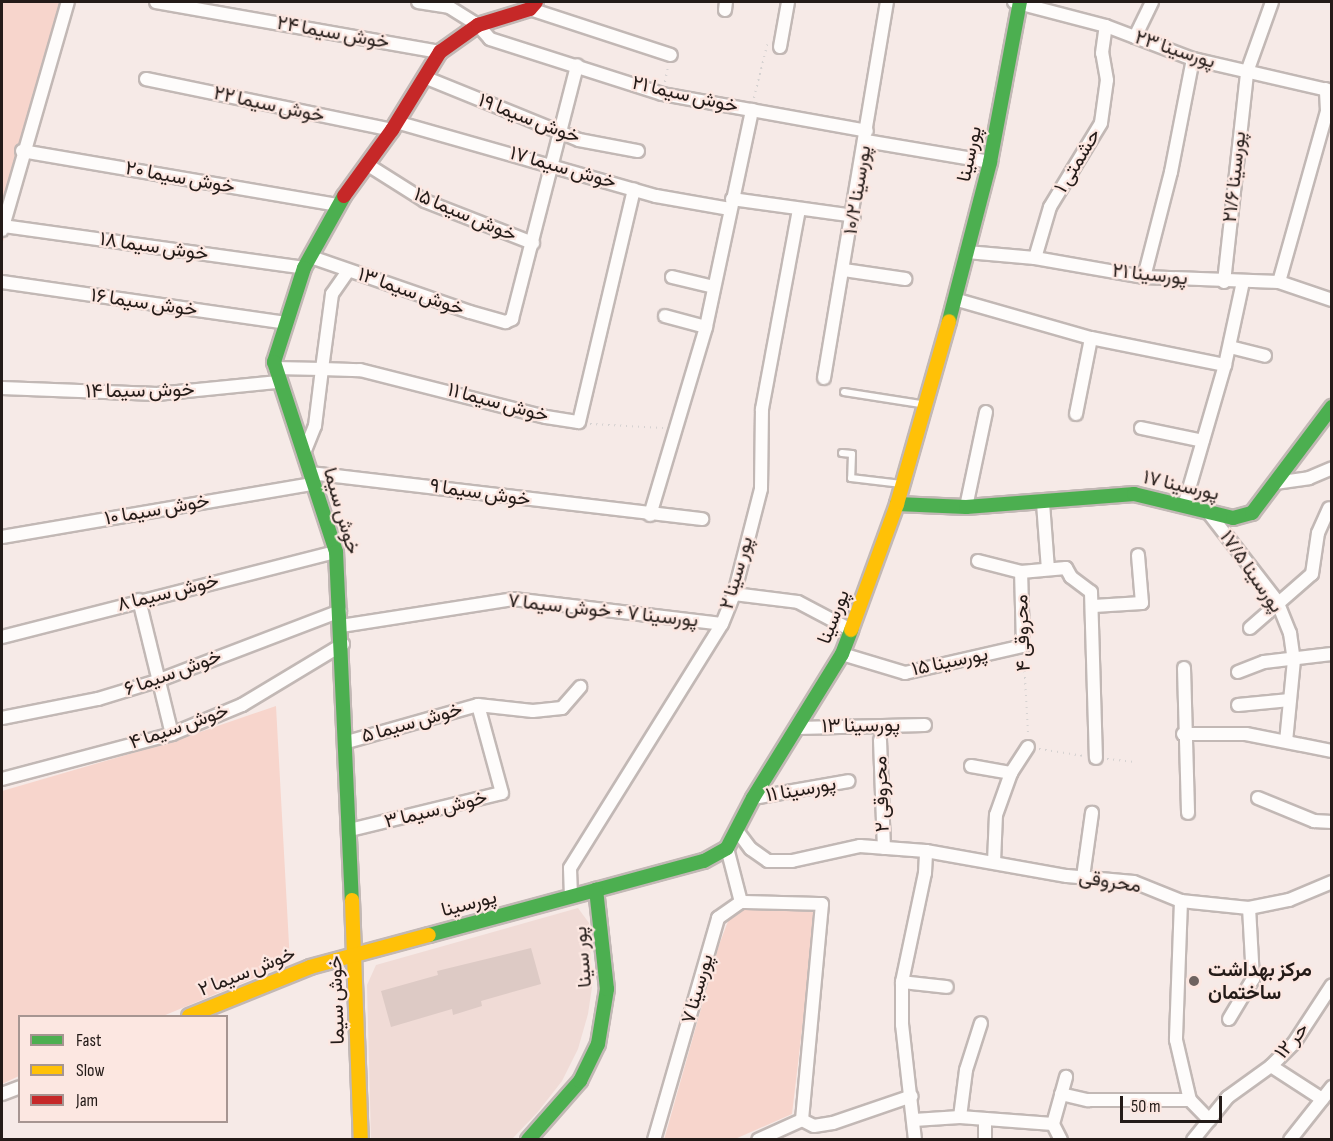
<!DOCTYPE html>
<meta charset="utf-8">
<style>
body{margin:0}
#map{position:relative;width:1333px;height:1141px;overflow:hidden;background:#f6eae7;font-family:"Sofia Sans Condensed",Vazirmatn,sans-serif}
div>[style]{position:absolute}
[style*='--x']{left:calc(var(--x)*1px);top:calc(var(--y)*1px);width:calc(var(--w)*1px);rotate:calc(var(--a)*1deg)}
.built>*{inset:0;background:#f0dbd6}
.green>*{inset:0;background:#f7d5cc}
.building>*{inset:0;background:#ddcac5}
.path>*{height:2px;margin-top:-1px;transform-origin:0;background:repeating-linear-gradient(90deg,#d6d2d1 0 1.5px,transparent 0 6px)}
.roads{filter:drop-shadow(2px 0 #c2b8b5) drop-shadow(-2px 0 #c2b8b5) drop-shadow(0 2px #c2b8b5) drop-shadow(0 -2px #c2b8b5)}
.lane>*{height:6px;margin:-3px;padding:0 3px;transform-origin:3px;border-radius:3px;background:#fefcfb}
.street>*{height:12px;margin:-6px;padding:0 6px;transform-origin:6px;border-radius:6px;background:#fefcfb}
.fast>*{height:14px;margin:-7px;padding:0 7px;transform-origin:7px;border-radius:7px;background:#4caf50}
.slow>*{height:14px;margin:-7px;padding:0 7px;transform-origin:7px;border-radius:7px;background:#ffc107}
.jam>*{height:14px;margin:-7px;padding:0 7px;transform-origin:7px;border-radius:7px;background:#c62828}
.dots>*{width:16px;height:16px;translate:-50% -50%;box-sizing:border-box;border:3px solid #fce7e1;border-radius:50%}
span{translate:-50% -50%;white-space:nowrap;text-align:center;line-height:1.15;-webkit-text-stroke:4.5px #fce7e1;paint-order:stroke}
.street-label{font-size:20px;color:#241b18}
.poi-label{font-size:20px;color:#241b18;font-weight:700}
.left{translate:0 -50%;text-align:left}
.frame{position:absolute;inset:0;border:3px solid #241b18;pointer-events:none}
.legend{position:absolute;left:18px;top:1015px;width:210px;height:108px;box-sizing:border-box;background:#fce7e1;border:2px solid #a69591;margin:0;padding:8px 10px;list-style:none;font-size:18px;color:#241b18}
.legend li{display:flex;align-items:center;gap:12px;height:30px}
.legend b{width:30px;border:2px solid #a69591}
.scale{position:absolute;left:1120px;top:1096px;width:102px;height:27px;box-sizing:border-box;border:3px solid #241b18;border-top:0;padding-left:8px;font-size:18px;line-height:21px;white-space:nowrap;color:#241b18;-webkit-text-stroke:4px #fce7e1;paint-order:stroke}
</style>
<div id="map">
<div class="built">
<i style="clip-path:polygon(578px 908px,589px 923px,592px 987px,588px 1014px,578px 1049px,562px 1081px,537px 1113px,512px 1139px,371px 1139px,367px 985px,376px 965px)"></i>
</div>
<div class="green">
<i style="clip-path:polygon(2px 2px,75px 2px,2px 245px)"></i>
<i style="clip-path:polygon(276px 706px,290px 963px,163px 1016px,20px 1016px,19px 1076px,2px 1084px,2px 791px,174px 741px)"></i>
<i style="clip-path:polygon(752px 905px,816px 911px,792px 1114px,735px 1139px,664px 1140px,719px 945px,730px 916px)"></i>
</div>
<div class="building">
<i style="clip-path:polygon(531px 948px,541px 984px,481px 1001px,482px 1006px,453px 1015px,452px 1009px,391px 1027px,381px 991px,438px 975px,437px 971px)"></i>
</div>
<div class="path">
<i style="--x:665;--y:82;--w:15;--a:-79"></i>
<i style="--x:754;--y:98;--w:55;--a:-76.2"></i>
<i style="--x:590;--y:424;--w:73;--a:3.1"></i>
<i style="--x:1024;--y:659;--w:75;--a:86.9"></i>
<i style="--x:1039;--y:749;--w:46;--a:8.8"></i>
<i style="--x:1107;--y:759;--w:30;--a:6"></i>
</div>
<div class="roads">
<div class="lane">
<i style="--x:844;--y:392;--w:84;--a:8.9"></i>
<i style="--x:842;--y:453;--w:10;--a:6"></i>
<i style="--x:852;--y:454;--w:24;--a:92"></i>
<i style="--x:851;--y:478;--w:51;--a:6.7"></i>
</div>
<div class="street">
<i style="--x:156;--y:2;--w:288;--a:10"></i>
<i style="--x:418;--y:2;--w:31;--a:9"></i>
<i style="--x:449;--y:7;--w:34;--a:32"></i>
<i style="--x:478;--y:25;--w:18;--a:49"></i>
<i style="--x:490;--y:39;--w:181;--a:17.7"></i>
<i style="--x:662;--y:94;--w:208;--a:10.2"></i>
<i style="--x:1014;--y:2;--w:95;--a:14.6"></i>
<i style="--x:1106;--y:26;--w:93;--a:20.8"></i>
<i style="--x:1193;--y:59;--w:143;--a:13"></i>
<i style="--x:530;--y:9;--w:148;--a:18.1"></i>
<i style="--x:725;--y:10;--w:8;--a:-83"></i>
<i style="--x:1135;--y:37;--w:39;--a:-64"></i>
<i style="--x:780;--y:47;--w:46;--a:-79.9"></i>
<i style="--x:424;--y:77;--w:167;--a:22.1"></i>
<i style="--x:579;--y:140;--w:60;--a:10.6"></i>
<i style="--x:146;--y:79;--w:251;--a:11.7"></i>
<i style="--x:396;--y:122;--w:270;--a:15.9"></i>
<i style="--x:656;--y:196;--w:75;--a:10"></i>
<i style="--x:866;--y:141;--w:126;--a:9.6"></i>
<i style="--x:22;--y:151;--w:321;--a:9.7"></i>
<i style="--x:368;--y:165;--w:67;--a:32.3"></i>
<i style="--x:425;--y:201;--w:116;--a:21.3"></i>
<i style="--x:732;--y:199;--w:123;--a:7.9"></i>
<i style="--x:3;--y:226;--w:304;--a:7.9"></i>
<i style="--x:2;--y:230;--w:237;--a:-73.9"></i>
<i style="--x:967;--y:252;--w:68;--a:5"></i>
<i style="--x:1035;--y:258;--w:111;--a:9.9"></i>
<i style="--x:1144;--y:277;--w:135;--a:2.1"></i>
<i style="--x:1279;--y:282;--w:56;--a:18.8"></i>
<i style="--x:311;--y:257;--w:168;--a:19.1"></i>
<i style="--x:470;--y:312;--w:37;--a:16"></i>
<i style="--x:506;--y:322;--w:7;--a:-27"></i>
<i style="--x:512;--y:319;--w:262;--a:-75.6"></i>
<i style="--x:1035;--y:258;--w:53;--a:-73.6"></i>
<i style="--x:1050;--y:207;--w:98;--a:-58.7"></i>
<i style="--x:1101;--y:123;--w:43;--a:-82.1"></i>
<i style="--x:1107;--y:80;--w:27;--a:-100"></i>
<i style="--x:1102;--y:53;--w:27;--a:-82"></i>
<i style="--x:844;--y:270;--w:62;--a:8.4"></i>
<i style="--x:672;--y:277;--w:43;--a:13.4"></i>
<i style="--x:1144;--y:277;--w:108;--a:-75.6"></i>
<i style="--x:1171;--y:172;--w:115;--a:-79"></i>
<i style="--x:2;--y:282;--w:287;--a:8.2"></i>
<i style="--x:1224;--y:282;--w:211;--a:-83.7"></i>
<i style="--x:1247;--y:72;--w:74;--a:-70.3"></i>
<i style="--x:1279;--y:282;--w:178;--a:-74.3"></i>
<i style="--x:1327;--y:111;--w:22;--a:-93"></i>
<i style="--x:954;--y:299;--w:142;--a:15.9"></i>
<i style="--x:1091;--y:338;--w:137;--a:11.4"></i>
<i style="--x:665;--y:316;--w:42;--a:15"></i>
<i style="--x:1230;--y:347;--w:36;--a:14"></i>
<i style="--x:275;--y:368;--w:47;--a:1.2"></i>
<i style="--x:322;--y:369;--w:76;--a:-82.4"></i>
<i style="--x:332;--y:294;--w:28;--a:-55"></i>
<i style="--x:824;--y:378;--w:381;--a:-80.5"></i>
<i style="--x:2;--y:388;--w:155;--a:2.2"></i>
<i style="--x:157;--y:394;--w:122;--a:-5.7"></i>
<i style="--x:1076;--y:414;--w:77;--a:-78.8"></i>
<i style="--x:1141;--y:428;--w:63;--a:11.8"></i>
<i style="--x:304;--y:453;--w:29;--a:-68"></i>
<i style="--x:315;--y:426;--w:57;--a:-83"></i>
<i style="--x:322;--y:369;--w:38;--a:2"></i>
<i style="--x:360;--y:370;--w:192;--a:14.2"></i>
<i style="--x:546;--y:417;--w:33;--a:9"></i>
<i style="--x:579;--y:422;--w:239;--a:-76.7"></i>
<i style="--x:310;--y:473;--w:395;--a:6.7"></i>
<i style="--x:1275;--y:483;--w:34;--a:-8"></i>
<i style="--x:1309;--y:478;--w:25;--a:-23"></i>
<i style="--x:1043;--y:503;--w:66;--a:85.7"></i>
<i style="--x:1184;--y:506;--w:147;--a:-73.8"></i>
<i style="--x:1225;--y:365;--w:85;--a:-77.8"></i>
<i style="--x:966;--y:507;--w:97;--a:-78.1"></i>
<i style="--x:1208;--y:512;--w:113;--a:52.2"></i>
<i style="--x:1277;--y:601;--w:35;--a:68"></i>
<i style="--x:1290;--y:633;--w:27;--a:82"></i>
<i style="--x:1294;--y:660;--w:81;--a:95.6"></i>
<i style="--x:650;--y:515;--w:196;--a:-73.4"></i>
<i style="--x:706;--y:327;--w:222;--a:-78"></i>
<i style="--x:2;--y:537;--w:315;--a:-9.7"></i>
<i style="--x:978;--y:561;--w:44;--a:14.3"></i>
<i style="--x:734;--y:594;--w:64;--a:7.1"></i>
<i style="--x:798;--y:602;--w:60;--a:27.8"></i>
<i style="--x:139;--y:600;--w:138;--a:76.2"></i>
<i style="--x:1094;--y:606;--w:48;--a:-3.6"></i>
<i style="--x:1142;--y:603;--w:48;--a:-94.8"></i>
<i style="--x:341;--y:626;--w:174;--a:-8.9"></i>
<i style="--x:513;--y:599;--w:210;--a:6.8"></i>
<i style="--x:1250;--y:628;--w:82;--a:-41.1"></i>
<i style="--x:1312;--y:574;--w:41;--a:-81.7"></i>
<i style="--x:1318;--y:533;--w:27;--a:-66"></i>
<i style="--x:2;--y:637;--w:345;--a:-14.3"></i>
<i style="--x:842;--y:654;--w:66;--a:16.8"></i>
<i style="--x:905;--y:673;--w:121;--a:-12.9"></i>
<i style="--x:1023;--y:646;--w:74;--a:-91.5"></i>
<i style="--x:1021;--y:572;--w:45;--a:-5.1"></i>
<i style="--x:1066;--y:568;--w:10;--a:61"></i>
<i style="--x:1071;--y:577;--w:25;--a:37"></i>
<i style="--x:1091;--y:592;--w:166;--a:88.3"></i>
<i style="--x:1184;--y:668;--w:145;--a:88.4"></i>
<i style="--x:1238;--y:672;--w:28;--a:-21"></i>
<i style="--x:1264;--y:662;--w:68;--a:-6.7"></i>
<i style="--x:1238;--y:705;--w:52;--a:-5.5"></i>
<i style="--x:2;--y:718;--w:98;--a:-11.2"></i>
<i style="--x:98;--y:699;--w:62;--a:-17"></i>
<i style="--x:157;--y:681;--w:196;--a:-20.9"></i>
<i style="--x:797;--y:728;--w:128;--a:-1.3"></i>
<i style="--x:1183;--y:734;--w:63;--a:0"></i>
<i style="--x:1246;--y:734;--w:88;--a:11.2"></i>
<i style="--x:880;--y:740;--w:108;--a:87.9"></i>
<i style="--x:347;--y:742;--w:136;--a:-15.8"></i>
<i style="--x:478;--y:705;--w:55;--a:6.2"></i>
<i style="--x:533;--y:711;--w:29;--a:-6"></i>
<i style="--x:562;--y:708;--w:28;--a:-49"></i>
<i style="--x:971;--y:766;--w:41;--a:9.9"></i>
<i style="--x:2;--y:779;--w:176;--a:-14.8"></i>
<i style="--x:172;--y:734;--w:76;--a:-22.5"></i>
<i style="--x:242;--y:705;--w:118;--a:-31.1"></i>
<i style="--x:753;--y:798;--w:97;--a:-10"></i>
<i style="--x:1258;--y:798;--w:61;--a:22.3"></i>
<i style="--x:1314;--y:821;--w:18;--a:3"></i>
<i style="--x:350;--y:830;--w:156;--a:-13.7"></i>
<i style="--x:502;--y:793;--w:91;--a:-105.3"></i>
<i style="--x:738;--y:832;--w:21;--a:53"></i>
<i style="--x:751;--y:849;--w:21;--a:35"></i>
<i style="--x:768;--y:861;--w:24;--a:0"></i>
<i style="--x:792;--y:861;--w:70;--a:-12.4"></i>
<i style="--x:860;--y:846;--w:66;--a:4.3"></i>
<i style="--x:926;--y:851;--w:143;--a:10.1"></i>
<i style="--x:1067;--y:876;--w:67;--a:5.1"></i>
<i style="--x:1134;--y:882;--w:51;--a:22"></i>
<i style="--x:1181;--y:901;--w:68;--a:5.9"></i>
<i style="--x:1249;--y:908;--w:41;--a:-11.3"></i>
<i style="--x:1289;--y:900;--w:47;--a:-22.7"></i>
<i style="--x:727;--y:848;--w:56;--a:75.5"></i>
<i style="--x:994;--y:862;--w:47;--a:-87.6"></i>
<i style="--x:996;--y:815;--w:45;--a:-70.3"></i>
<i style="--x:1011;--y:773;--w:31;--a:-57"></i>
<i style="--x:1083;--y:877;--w:65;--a:-82"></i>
<i style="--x:571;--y:897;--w:29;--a:-92"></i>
<i style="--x:570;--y:868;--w:287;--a:-58.1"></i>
<i style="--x:722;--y:624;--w:32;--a:-68"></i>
<i style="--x:734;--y:594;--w:108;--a:-75.6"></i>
<i style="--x:761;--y:489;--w:80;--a:-89.3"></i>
<i style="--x:762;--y:409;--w:202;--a:-79.5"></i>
<i style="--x:1181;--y:901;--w:139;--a:92.1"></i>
<i style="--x:1176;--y:1040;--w:62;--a:76.9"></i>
<i style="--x:1190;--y:1100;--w:28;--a:46"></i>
<i style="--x:741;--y:902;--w:81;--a:1.4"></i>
<i style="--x:822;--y:904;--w:217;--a:95.3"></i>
<i style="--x:802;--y:1120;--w:48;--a:155.6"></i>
<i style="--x:902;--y:982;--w:45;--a:6.3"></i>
<i style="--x:1229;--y:1019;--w:47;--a:-59"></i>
<i style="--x:1253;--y:979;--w:71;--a:-93.2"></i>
<i style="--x:1271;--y:1066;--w:61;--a:32.9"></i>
<i style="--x:2;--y:1094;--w:19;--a:-21"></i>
<i style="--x:1061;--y:1094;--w:28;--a:13"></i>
<i style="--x:1088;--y:1100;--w:102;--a:0"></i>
<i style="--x:960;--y:1117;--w:47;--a:-82.7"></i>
<i style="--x:966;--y:1070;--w:49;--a:-72.3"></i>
<i style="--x:802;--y:1120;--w:13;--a:27"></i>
<i style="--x:814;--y:1126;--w:19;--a:-9"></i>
<i style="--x:833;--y:1123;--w:83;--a:-18.9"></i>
<i style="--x:914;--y:1120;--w:46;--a:-3.7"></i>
<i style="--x:960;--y:1117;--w:93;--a:4.3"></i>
<i style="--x:654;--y:1140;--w:231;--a:-73.9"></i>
<i style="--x:718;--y:918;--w:28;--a:-35"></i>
<i style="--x:915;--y:1140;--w:116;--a:-96.4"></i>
<i style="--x:902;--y:1025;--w:43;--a:-90"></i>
<i style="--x:902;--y:982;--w:111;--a:-78.1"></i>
<i style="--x:925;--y:873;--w:22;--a:-87"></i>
<i style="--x:985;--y:1140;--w:21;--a:-90"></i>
<i style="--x:1061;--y:1140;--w:18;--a:-117"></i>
<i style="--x:1053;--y:1124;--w:49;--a:-74.5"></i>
<i style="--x:1193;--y:1140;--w:55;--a:-50.9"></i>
<i style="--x:1228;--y:1097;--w:53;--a:-35.8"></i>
<i style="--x:1271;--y:1066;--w:33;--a:-45"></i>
<i style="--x:1294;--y:1043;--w:69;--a:-56.8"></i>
<i style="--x:1290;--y:1140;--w:68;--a:-51.6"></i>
</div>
<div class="fast">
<i style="--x:344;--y:196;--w:82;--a:119.1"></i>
<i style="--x:304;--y:268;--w:99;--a:107.7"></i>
<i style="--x:274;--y:362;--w:200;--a:71.9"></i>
<i style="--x:336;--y:552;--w:348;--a:87.4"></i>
<i style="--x:949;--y:321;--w:164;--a:-75.5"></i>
<i style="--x:990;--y:162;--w:163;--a:-79.4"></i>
<i style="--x:897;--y:504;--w:69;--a:2.5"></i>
<i style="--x:966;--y:507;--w:169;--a:-4.4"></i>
<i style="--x:1134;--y:494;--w:102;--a:13.6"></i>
<i style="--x:1233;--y:518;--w:20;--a:-15"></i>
<i style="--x:1252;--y:513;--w:133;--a:-53"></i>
<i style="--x:429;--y:935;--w:285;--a:-15.1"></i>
<i style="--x:704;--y:861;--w:26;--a:-29"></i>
<i style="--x:727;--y:848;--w:56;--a:-62.5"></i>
<i style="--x:753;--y:798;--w:169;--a:-58.3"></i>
<i style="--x:842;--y:654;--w:26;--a:-69"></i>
<i style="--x:528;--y:1140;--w:79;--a:-48.6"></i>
<i style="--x:580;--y:1081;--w:41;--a:-64.1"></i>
<i style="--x:598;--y:1044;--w:56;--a:-80.7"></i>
<i style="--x:607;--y:989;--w:100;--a:-96.3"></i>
</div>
<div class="slow">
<i style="--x:851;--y:630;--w:134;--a:-69.9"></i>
<i style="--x:897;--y:504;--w:190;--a:-74.1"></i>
<i style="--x:352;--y:900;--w:240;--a:87.9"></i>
<i style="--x:189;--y:1016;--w:131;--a:-22"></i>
<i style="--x:310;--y:967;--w:123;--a:-15.1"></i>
</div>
<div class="jam">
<i style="--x:344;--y:196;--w:82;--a:-54"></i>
<i style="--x:392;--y:130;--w:92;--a:-58.4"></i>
<i style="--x:440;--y:52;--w:47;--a:-35.4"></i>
<i style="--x:478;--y:25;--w:54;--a:-17.1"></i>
<i style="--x:530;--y:9;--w:9;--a:-49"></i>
</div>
</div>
<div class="dots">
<i style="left:1194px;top:981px;background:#6e6360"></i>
</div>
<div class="street-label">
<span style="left:333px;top:33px;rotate:10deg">خوش سیما ۲۴</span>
<span style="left:1175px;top:50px;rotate:18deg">پورسینا ۲۳</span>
<span style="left:685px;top:95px;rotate:13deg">خوش سیما ۲۱</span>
<span style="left:269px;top:105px;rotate:12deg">خوش سیما ۲۲</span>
<span style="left:529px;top:119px;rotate:21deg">خوش سیما ۱۹</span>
<span style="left:970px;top:154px;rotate:-78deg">پورسینا</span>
<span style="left:1078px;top:161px;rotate:-59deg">حشمتی ۱</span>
<span style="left:563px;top:168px;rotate:16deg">خوش سیما ۱۷</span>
<span style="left:1235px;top:177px;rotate:-84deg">پورسینا ۲۱/۶</span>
<span style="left:180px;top:178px;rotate:10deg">خوش سیما ۲۰</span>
<span style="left:858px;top:190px;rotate:-81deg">پورسینا ۱۰/۲</span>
<span style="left:465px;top:215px;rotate:23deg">خوش سیما ۱۵</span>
<span style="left:154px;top:247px;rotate:8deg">خوش سیما ۱۸</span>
<span style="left:1150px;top:275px;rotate:6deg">پورسینا ۲۱</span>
<span style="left:411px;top:292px;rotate:19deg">خوش سیما ۱۳</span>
<span style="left:144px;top:303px;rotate:8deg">خوش سیما ۱۶</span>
<span style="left:140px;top:391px;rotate:-1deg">خوش سیما ۱۴</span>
<span style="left:498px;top:403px;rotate:15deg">خوش سیما ۱۱</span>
<span style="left:1181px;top:486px;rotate:13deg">پورسینا ۱۷</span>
<span style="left:480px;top:493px;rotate:8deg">خوش سیما ۹</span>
<span style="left:157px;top:510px;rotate:-10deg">خوش سیما ۱۰</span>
<span style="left:341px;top:511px;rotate:74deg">خوش سیما</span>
<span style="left:1251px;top:572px;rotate:55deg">پورسینا ۱۷/۵</span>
<span style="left:737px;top:573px;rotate:-74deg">پور سینا ۲</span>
<span style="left:168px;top:593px;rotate:-14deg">خوش سیما ۸</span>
<span style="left:603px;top:611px;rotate:6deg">پورسینا ۷ + خوش سیما ۷</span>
<span style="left:834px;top:617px;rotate:-69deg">پورسینا</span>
<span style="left:1023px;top:633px;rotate:-92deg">محروقی ۴</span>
<span style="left:950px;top:662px;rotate:-12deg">پورسینا ۱۵</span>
<span style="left:173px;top:673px;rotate:-20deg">خوش سیما ۶</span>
<span style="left:412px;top:723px;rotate:-16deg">خوش سیما ۵</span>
<span style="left:861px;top:726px;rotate:-1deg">پورسینا ۱۳</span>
<span style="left:179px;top:727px;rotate:-19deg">خوش سیما ۴</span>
<span style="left:801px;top:790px;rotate:-10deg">پورسینا ۱۱</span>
<span style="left:882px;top:794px;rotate:-92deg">محروقی ۲</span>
<span style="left:436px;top:810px;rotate:-14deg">خوش سیما ۳</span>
<span style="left:1110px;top:882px;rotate:9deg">محروقی</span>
<span style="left:469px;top:904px;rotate:-15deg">پورسینا</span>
<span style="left:583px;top:957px;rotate:-95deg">پور سینا</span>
<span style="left:247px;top:972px;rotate:-22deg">خوش سیما ۲</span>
<span style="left:698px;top:989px;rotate:-74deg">پورسینا ۷</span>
<span style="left:337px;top:1000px;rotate:-92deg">خوش سیما</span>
<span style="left:1292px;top:1041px;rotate:-50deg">حر ۱۲</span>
</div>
<div class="poi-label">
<span class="left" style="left:1208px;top:982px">مرکز بهداشت<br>ساختمان</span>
</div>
<div class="frame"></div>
<ul class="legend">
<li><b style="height:8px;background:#4caf50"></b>Fast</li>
<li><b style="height:8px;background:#ffc107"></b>Slow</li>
<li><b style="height:8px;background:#c62828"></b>Jam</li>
</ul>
<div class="scale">50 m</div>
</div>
